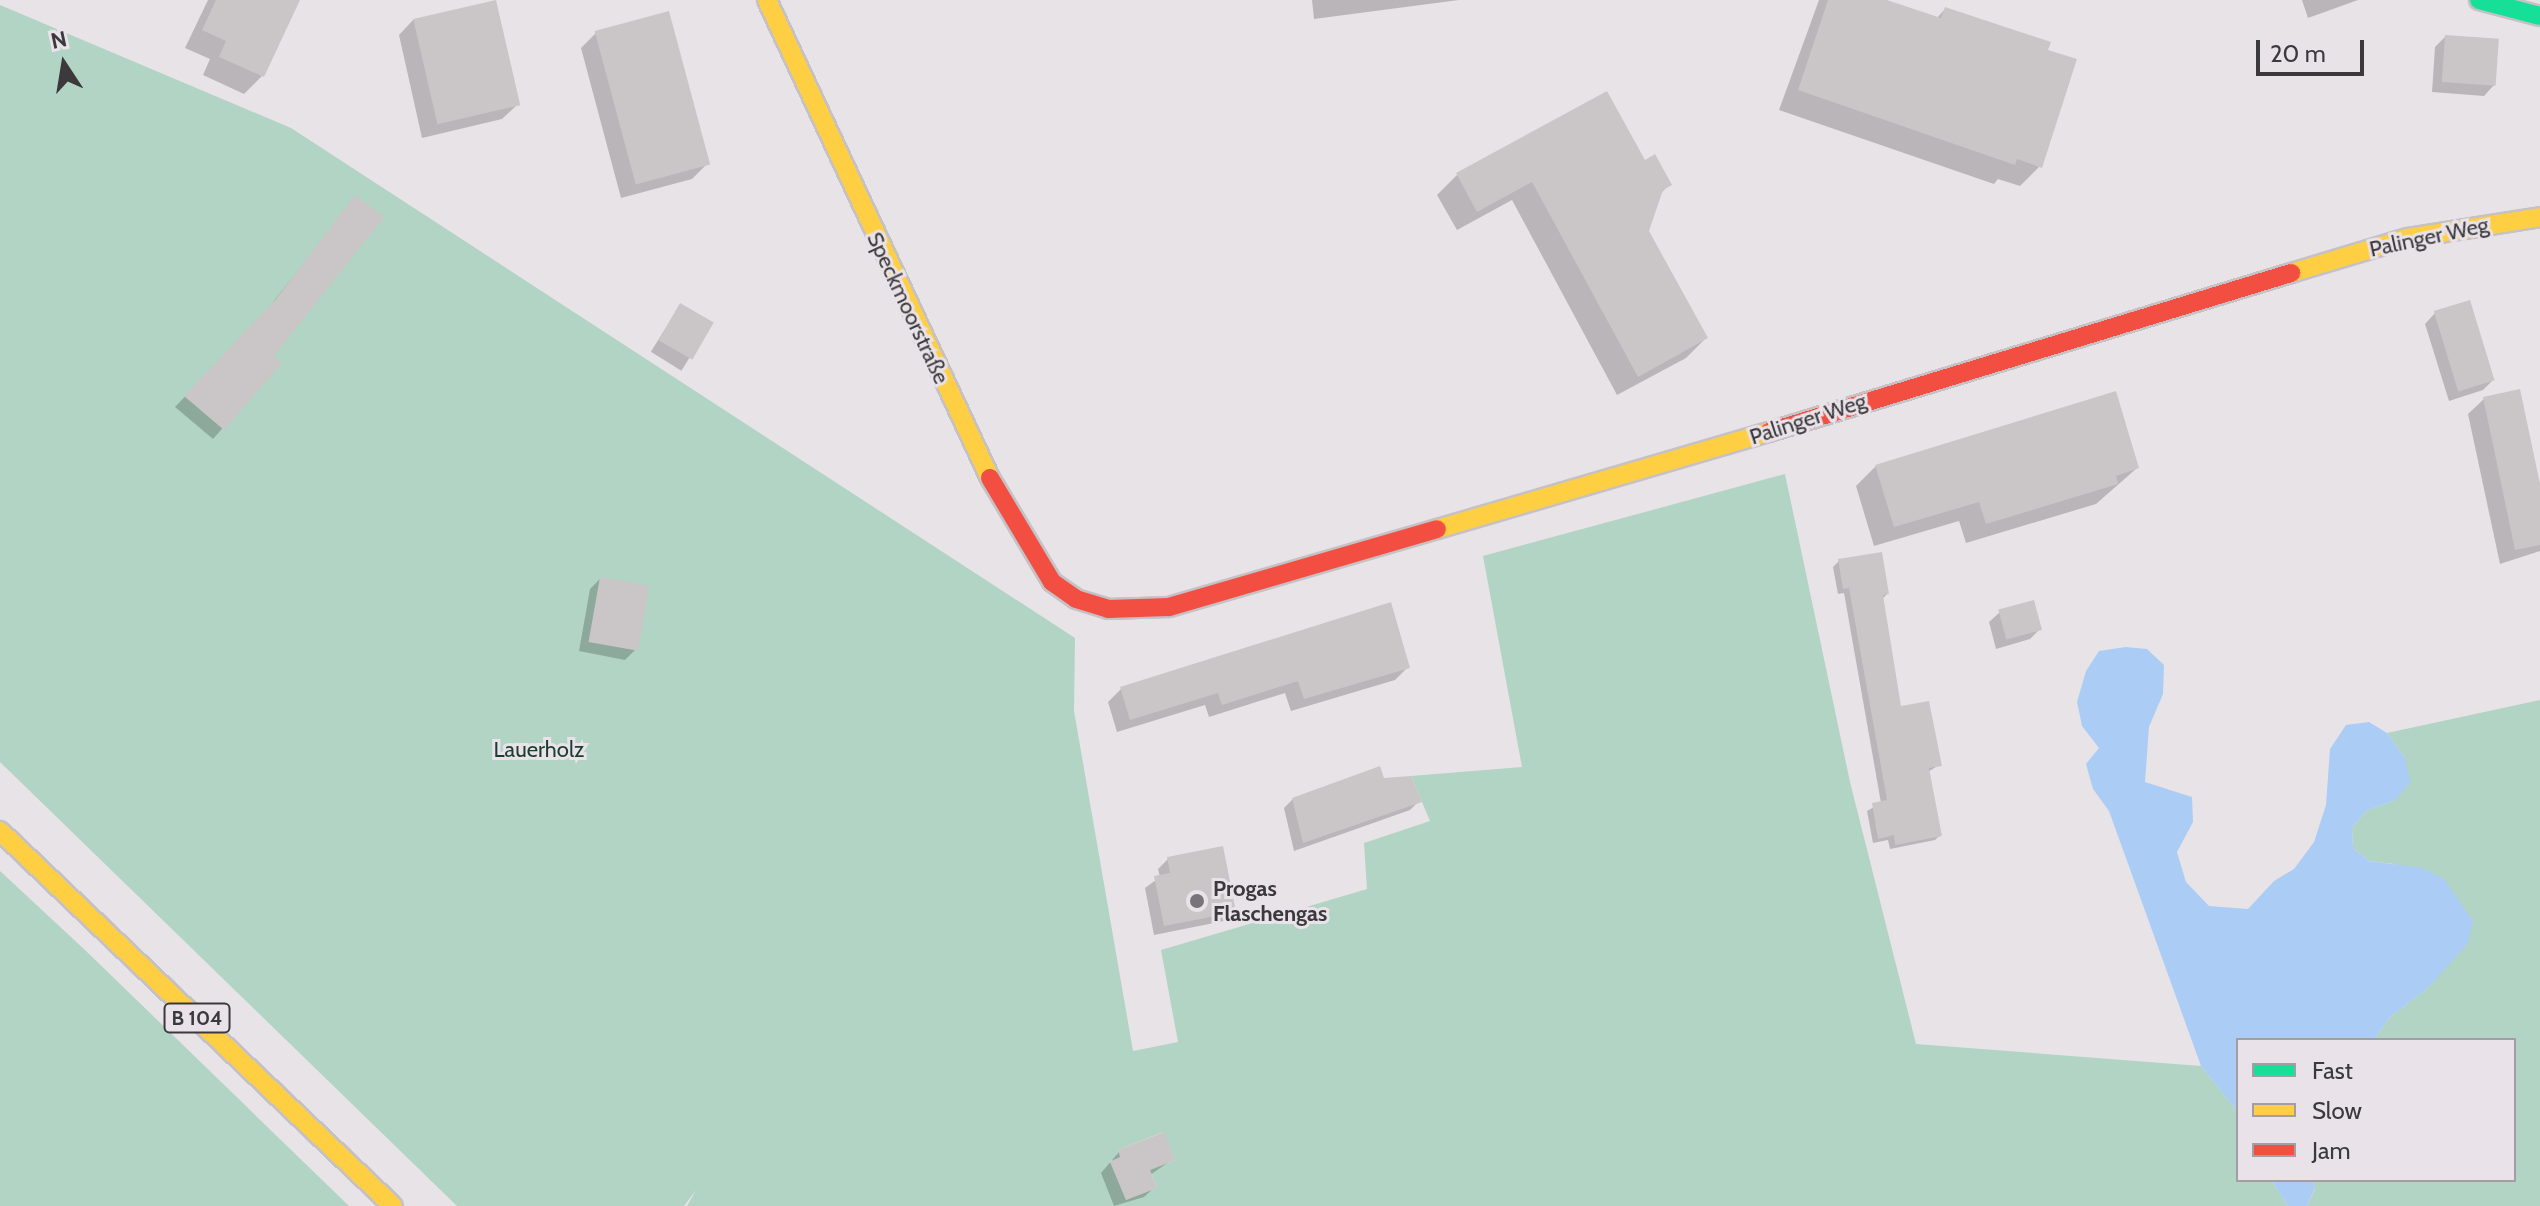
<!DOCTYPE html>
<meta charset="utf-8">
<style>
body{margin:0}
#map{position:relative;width:2540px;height:1206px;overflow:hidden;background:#e8e3e7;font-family:Cabin,sans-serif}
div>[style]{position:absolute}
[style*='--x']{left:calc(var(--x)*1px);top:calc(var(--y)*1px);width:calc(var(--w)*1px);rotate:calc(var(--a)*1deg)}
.green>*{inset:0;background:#b1d4c4}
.water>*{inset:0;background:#abcdf5}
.shadow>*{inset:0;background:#0003;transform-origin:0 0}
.building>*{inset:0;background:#cac6c8;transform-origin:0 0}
.roads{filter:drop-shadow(2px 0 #c5c1c5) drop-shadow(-2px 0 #c5c1c5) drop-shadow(0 2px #c5c1c5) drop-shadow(0 -2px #c5c1c5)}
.fast>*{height:18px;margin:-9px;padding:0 9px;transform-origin:9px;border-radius:9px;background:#16e098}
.slow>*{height:18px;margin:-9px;padding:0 9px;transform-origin:9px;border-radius:9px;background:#ffcf43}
.jam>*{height:18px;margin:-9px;padding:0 9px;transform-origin:9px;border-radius:9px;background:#f24e42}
.dots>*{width:22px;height:22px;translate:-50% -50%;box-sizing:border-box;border:4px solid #e9e2e8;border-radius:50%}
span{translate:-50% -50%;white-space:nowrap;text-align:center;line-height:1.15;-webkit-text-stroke:6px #e9e2e8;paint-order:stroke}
.shield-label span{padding:2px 6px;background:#e9e2e8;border:2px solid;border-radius:6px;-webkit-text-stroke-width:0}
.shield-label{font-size:20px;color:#3b393b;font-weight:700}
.street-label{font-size:22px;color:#3b393b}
.park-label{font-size:22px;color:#1b3f2f}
.poi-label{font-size:22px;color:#3b393b;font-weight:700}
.left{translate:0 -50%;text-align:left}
.legend{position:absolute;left:2236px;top:1038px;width:280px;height:144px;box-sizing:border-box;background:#e9e2e8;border:2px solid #a39ea3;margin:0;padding:10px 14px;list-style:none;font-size:24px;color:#3b393b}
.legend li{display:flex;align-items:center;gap:16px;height:40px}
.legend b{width:40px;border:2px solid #a39ea3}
.north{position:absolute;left:24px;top:24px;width:80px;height:80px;-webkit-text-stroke:6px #e9e2e8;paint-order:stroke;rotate:348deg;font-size:22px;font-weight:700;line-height:32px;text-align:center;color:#3b393b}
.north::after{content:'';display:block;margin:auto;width:28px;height:36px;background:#3b393b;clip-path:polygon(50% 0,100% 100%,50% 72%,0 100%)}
.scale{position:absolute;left:2256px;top:40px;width:108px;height:36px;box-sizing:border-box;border:4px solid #3b393b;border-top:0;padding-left:10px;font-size:24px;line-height:28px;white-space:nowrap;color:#3b393b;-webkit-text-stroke:6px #e9e2e8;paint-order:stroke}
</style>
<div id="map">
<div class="green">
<i style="clip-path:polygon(evenodd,0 5px,291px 128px,1075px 638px,1074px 711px,1133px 1051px,1178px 1042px,1161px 950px,1367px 889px,1364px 843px,1430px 821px,1411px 776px,1522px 767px,1483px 556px,1785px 474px,1850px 782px,1916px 1044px,2201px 1066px,2238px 1112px,2238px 1180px,2271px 1180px,2288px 1206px,687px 1206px,696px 1190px,684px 1206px,457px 1206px,0 762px,0 5px,1163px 1132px,1175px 1160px,1150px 1170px,1157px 1188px,1126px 1200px,1110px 1161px,1121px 1157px,1118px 1150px,1163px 1132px)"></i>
<i style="clip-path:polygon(2540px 700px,2540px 1206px,2307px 1206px,2315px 1189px,2312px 1180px,2514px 1180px,2514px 1040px,2374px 1040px,2390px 1017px,2428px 988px,2447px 965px,2394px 864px,2369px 861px,2353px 848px,2352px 828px,2366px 811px,2395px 800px,2405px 758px,2387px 733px)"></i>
<i style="clip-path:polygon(0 871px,85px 950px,349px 1206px,0 1206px)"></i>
</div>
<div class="water">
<i style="clip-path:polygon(2126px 647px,2147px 649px,2164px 665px,2163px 694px,2149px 727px,2145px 782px,2192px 797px,2193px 822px,2177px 852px,2186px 882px,2209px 906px,2248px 909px,2274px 881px,2294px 869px,2314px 842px,2326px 805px,2330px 749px,2346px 725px,2369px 722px,2387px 733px,2405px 758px,2410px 783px,2395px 800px,2366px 811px,2352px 828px,2353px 848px,2369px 861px,2422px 868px,2444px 879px,2473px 921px,2468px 943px,2428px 988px,2390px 1017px,2374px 1040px,2238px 1040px,2238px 1112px,2201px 1066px,2109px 811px,2093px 789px,2086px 764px,2099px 748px,2082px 726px,2077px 702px,2086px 671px,2099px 651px)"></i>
<i style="clip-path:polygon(2271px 1180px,2312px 1180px,2315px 1188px,2307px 1206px,2288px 1206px)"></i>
</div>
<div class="shadow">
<i style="clip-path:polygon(208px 0,298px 0,262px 76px,244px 94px,203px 75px,210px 59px,185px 48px)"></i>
<i style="clip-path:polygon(1312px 0,1459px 0,1314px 19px)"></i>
<i style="clip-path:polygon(1819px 0,1880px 0,1937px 18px,1945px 9px,2046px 51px,2040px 166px,2020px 186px,1998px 179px,1994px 184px,1779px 110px)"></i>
<i style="clip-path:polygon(2302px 0,2358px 0,2308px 18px)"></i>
<i style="clip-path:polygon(414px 19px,518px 104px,502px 119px,422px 138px,399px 35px)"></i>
<i style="clip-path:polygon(596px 33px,707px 164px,692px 179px,621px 198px,581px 48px)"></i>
<i style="clip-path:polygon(2445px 37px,2494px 85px,2484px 96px,2432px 92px,2435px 47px)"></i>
<i style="clip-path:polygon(1644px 163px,1669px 185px,1660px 194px,1647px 232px,1706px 338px,1686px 358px,1617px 395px,1512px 200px,1457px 230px,1437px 195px,1457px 175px)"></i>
<i style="clip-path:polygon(356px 197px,271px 356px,280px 363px,213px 439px,175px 407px,266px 311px)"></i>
<i style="left:680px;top:305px;width:36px;height:55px;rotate:32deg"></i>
<i style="clip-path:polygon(2435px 313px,2493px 380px,2483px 390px,2449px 401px,2425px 324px)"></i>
<i style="clip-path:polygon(2484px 399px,2540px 494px,2540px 551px,2500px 564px,2468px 414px)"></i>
<i style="clip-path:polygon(1876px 466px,2137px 468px,2096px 504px,1966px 543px,1959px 521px,1874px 546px,1856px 486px)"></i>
<i style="clip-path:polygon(1839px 561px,1887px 594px,1882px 599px,1900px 708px,1939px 765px,1928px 772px,1940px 835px,1935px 840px,1890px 849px,1888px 840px,1873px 843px,1867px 811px,1881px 803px,1844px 593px,1838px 594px,1833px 567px)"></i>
<i style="clip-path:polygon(600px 579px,635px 650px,625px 660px,579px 651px,590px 589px)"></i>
<i style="clip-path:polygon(2000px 612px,2040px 629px,2030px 639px,1996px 649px,1989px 622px)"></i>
<i style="clip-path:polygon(1408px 667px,1395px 680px,1291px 711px,1285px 693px,1209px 717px,1205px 705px,1117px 732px,1108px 702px,1121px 689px)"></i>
<i style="clip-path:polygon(1383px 780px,1419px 801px,1410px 810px,1294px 851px,1284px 808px,1293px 799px)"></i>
<i style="clip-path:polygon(1168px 859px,1234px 911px,1224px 921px,1154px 935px,1145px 888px,1160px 877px,1158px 869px)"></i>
<i style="clip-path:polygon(1119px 1152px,1173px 1159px,1150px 1175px,1155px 1187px,1144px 1197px,1114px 1206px,1101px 1173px)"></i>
</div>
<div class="building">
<i style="clip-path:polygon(216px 0,300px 0,264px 77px,219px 57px,226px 41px,202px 30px)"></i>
<i style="left:496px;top:0;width:108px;height:85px;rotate:77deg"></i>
<i style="clip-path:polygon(1828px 0,1887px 0,1941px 18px,1945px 7px,2051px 42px,2048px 50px,2077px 59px,2042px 168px,2017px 159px,2015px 165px,1798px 90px)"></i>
<i style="left:669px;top:11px;width:159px;height:77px;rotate:75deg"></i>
<i style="left:2445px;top:35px;width:54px;height:47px;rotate:4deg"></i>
<i style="clip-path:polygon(1607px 91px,1645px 160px,1655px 154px,1672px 185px,1663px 190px,1649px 231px,1708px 338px,1638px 377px,1532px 182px,1477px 212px,1456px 173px)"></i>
<i style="clip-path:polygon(355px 195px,384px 217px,274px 356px,282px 363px,224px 430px,184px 396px,276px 299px)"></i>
<i style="left:2470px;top:300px;width:84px;height:38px;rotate:73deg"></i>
<i style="left:680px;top:303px;width:39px;height:43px;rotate:30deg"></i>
<i style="clip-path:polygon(2520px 389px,2540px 484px,2540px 545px,2515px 550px,2483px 397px)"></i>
<i style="clip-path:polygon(2116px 391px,2139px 468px,2116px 476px,2118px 484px,1986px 524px,1979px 502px,1894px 527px,1875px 465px)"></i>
<i style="clip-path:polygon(1882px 552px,1889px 594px,1883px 595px,1901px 706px,1929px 701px,1942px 766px,1929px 768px,1942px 836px,1895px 845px,1894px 835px,1878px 839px,1872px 803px,1887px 800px,1849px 588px,1843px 589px,1838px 559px)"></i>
<i style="left:600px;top:577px;width:50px;height:66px;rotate:10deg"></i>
<i style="left:2034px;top:600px;width:31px;height:37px;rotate:75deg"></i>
<i style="clip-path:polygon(1391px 602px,1410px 668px,1304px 699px,1298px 681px,1222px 705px,1218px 693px,1130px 720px,1120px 687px)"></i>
<i style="clip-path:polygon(1380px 766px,1384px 778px,1411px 776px,1422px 802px,1303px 843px,1292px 798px)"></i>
<i style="clip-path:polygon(1223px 846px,1236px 912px,1164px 926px,1154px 876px,1170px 873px,1167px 857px)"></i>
<i style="clip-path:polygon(1164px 1132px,1175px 1160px,1150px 1170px,1157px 1188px,1126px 1200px,1110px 1162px,1120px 1157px,1118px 1150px)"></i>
</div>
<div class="roads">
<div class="fast">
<i style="--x:2479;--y:0;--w:63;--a:14.7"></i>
</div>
<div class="slow">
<i style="--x:767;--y:0;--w:527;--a:64.99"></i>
<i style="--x:2291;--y:273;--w:122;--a:-16.7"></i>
<i style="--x:2408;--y:238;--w:134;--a:-9"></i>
<i style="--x:1437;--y:529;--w:346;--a:-16.3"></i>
<i style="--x:0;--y:831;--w:543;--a:43.66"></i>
</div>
<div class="jam">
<i style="--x:1769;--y:432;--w:546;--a:-16.94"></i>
<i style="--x:990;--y:478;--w:121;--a:59.2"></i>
<i style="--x:1052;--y:582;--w:29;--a:35"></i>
<i style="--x:1076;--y:599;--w:34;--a:17"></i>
<i style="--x:1108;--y:609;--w:61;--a:-1.9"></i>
<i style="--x:1169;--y:607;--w:279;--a:-16.2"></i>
</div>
</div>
<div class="dots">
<i style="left:1197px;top:901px;background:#787477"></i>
</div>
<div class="shield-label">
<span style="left:197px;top:1018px">B 104</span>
</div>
<div class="street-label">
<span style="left:2429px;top:237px;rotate:-12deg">Palinger Weg</span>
<span style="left:908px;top:308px;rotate:65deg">Speckmoorstraße</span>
<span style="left:1808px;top:419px;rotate:-18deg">Palinger Weg</span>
</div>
<div class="park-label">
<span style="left:539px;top:750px">Lauerholz</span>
</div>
<div class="poi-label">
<span class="left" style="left:1213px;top:901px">Progas<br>Flaschengas</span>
</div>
<ul class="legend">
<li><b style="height:10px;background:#16e098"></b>Fast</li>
<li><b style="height:10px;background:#ffcf43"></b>Slow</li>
<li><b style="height:10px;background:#f24e42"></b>Jam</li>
</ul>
<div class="north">N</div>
<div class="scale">20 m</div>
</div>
